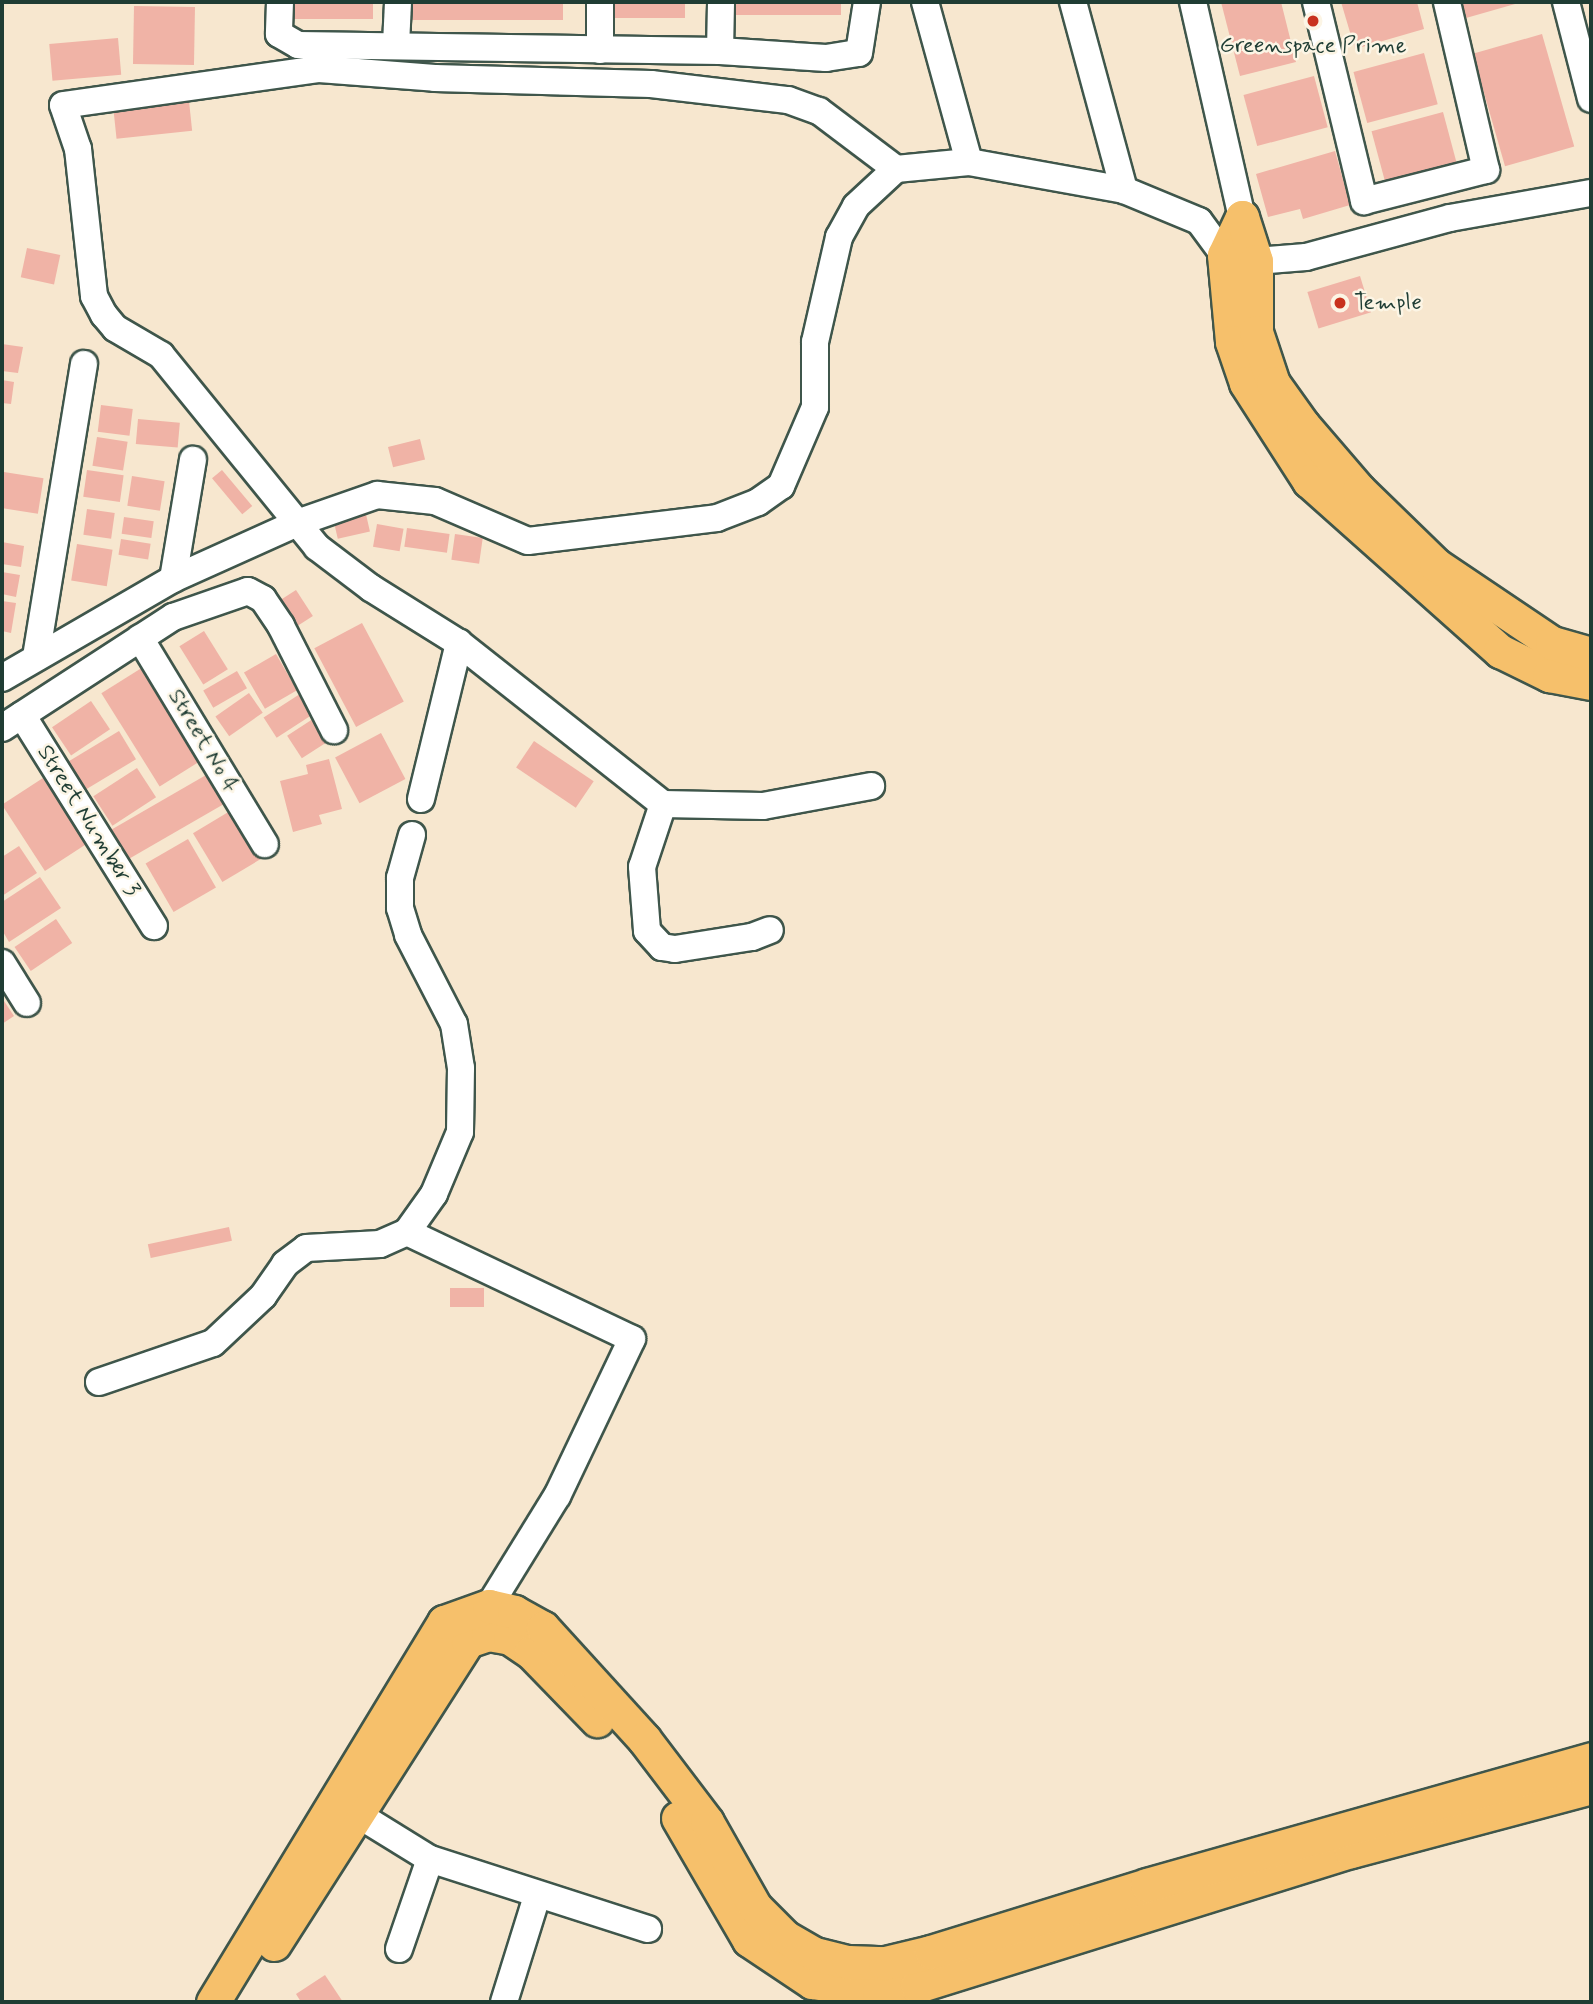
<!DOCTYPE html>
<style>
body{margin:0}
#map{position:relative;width:1593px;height:2004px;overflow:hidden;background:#f7e7cf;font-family:Mynerve,sans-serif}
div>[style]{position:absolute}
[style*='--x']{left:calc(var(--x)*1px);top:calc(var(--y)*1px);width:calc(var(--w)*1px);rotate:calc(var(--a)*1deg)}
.building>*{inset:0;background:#f0b3a6;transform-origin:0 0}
.roads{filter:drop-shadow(2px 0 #3f564b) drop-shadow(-2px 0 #3f564b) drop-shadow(0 2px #3f564b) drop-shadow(0 -2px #3f564b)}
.minor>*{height:26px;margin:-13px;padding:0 13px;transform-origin:13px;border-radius:13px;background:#fff}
.major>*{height:33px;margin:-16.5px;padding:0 16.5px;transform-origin:16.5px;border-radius:16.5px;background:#f6c06b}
.dots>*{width:19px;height:19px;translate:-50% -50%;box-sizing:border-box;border:4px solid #fcf5e5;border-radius:50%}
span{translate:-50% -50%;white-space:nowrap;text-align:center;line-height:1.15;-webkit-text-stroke:5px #fcf5e5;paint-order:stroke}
.poi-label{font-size:23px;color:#1f3d34}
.left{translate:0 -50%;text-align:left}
.street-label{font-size:23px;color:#1f3d34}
.frame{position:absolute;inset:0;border:4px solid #1f3d34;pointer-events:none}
</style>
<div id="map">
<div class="building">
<i style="left:287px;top:2px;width:86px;height:17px"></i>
<i style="left:408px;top:2px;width:155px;height:18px"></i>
<i style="left:609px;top:2px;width:76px;height:16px"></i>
<i style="left:727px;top:2px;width:114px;height:13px"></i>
<i style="clip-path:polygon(1221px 2px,1281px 2px,1296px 62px,1240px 76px)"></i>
<i style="clip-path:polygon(1341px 2px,1417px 2px,1424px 29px,1355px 49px)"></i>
<i style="clip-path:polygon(1461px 2px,1522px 2px,1466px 18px)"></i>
<i style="left:134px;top:6px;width:61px;height:58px;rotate:1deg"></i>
<i style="left:1542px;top:34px;width:117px;height:72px;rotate:74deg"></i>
<i style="left:118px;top:38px;width:37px;height:69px;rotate:85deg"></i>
<i style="left:1424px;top:53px;width:53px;height:73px;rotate:75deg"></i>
<i style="left:1314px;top:76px;width:53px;height:73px;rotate:75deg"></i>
<i style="left:189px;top:101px;width:30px;height:76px;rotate:84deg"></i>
<i style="left:1443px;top:112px;width:54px;height:74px;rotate:75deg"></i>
<i style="clip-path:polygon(1335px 151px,1350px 205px,1303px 219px,1300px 209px,1268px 217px,1256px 174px)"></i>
<i style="left:27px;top:248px;width:34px;height:30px;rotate:12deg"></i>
<i style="left:1360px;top:276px;width:38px;height:55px;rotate:73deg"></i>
<i style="clip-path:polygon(2px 344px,23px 347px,18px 373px,2px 371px)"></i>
<i style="clip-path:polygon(2px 380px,14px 382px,11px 404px,2px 403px)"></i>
<i style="left:101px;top:405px;width:32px;height:27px;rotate:7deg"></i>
<i style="left:138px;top:419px;width:42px;height:25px;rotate:5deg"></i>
<i style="left:97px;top:437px;width:31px;height:29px;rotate:9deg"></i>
<i style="left:420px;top:439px;width:21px;height:33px;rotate:76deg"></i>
<i style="left:87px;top:470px;width:37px;height:27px;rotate:8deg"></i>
<i style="left:222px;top:470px;width:47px;height:13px;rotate:50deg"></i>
<i style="left:4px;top:472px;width:40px;height:36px;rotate:9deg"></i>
<i style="left:132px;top:476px;width:33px;height:30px;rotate:9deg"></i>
<i style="left:87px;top:509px;width:28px;height:26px;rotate:8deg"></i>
<i style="left:365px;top:510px;width:22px;height:33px;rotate:77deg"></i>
<i style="left:124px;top:517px;width:30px;height:17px;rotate:8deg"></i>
<i style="left:377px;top:524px;width:27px;height:23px;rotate:10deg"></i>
<i style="left:407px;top:528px;width:43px;height:19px;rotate:8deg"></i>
<i style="left:455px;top:534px;width:28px;height:26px;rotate:8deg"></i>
<i style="left:121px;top:539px;width:30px;height:16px;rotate:9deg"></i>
<i style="clip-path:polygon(2px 542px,24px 546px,21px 567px,2px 564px)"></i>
<i style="left:77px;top:544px;width:36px;height:37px;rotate:9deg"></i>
<i style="clip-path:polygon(2px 572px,20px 575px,16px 597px,2px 594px)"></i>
<i style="left:296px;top:590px;width:31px;height:19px;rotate:57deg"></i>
<i style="clip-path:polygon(2px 601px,16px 603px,11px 633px,2px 631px)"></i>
<i style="left:362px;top:623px;width:89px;height:54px;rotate:62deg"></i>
<i style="left:204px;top:631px;width:45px;height:29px;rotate:58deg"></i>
<i style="left:276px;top:654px;width:42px;height:37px;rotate:60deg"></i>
<i style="left:148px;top:664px;width:110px;height:55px;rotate:58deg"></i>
<i style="left:237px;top:671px;width:20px;height:39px;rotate:60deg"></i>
<i style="left:303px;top:692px;width:24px;height:47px;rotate:57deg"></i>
<i style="left:249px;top:693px;width:24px;height:41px;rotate:55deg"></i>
<i style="left:91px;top:701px;width:34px;height:47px;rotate:56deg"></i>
<i style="left:319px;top:715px;width:27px;height:38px;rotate:57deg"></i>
<i style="left:119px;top:731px;width:33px;height:60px;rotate:59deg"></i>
<i style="left:381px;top:733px;width:52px;height:52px;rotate:62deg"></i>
<i style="left:534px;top:741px;width:72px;height:32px;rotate:34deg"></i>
<i style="clip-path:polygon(329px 759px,342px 809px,319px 815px,322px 824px,293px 832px,280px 781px,308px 774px,306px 765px)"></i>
<i style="left:137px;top:768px;width:35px;height:52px;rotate:57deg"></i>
<i style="left:213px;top:771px;width:34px;height:117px;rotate:60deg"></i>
<i style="left:43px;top:778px;width:79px;height:49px;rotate:57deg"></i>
<i style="left:235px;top:808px;width:57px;height:49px;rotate:59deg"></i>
<i style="left:188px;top:839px;width:56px;height:49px;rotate:60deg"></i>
<i style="clip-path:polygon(19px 846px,37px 873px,2px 896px,2px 857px)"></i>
<i style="clip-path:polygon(40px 877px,61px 908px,9px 942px,2px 930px,2px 902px)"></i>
<i style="left:56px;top:919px;width:29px;height:50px;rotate:56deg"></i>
<i style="clip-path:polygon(2px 998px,14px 1016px,2px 1024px)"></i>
<i style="left:229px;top:1227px;width:14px;height:83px;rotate:78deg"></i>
<i style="left:450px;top:1288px;width:34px;height:19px"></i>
<i style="clip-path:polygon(325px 1975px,343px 2002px,301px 2002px,296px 1994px)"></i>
</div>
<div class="roads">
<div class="minor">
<i style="--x:280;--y:2;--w:32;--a:92"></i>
<i style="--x:279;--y:34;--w:22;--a:30"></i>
<i style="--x:298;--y:45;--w:422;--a:0.8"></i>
<i style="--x:720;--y:51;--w:106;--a:3.8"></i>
<i style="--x:826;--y:58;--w:33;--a:-9"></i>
<i style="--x:859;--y:53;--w:52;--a:-81.1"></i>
<i style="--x:925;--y:2;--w:166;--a:74.6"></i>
<i style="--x:1073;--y:2;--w:195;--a:74.8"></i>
<i style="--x:1193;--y:2;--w:221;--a:77.2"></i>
<i style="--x:1316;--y:2;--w:205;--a:76.4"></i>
<i style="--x:1364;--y:201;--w:126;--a:-14.3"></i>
<i style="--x:1486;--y:170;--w:172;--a:-103.1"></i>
<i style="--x:1566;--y:2;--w:100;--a:75.5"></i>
<i style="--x:396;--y:45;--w:43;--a:-87.3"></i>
<i style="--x:600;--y:50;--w:48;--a:-90"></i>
<i style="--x:720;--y:51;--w:49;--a:-88.8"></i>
<i style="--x:173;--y:579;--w:121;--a:-80.5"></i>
<i style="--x:140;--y:638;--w:241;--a:58.8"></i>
<i style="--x:459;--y:643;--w:260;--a:38.3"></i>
<i style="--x:663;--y:804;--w:100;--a:1.1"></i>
<i style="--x:763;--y:806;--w:110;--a:-10.5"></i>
<i style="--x:36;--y:657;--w:297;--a:-80.7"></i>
<i style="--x:2;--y:678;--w:198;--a:-30.1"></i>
<i style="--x:173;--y:579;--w:136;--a:-24.3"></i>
<i style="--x:297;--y:523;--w:85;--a:-19.3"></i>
<i style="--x:377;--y:495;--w:58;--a:5.9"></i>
<i style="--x:435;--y:501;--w:101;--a:23.3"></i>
<i style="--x:528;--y:541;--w:190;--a:-6.9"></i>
<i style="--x:717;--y:518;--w:44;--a:-21.3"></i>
<i style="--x:758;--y:502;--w:28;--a:-35"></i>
<i style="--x:781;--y:486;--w:86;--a:-66.7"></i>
<i style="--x:815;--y:407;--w:65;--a:-90"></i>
<i style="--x:815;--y:342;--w:108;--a:-77.1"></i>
<i style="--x:839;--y:237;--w:35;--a:-61"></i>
<i style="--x:856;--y:206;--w:54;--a:-42.8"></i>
<i style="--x:896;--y:169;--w:73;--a:-5.5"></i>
<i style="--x:969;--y:162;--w:158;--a:10.2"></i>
<i style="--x:1124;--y:190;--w:81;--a:22.5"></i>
<i style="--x:1199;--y:221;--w:42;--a:53.7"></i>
<i style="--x:1224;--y:255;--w:33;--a:11"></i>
<i style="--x:1256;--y:261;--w:50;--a:-4.6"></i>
<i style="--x:1306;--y:257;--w:149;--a:-15.2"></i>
<i style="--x:1450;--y:218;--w:143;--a:-10.1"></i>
<i style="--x:22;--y:715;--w:249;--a:58"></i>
<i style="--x:2;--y:728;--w:204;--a:-33"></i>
<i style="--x:173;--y:617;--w:79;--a:-19.1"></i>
<i style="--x:248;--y:591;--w:17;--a:28"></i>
<i style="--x:263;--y:599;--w:32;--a:56"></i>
<i style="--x:281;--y:626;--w:117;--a:63"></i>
<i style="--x:421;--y:799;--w:161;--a:-76.3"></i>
<i style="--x:459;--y:643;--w:104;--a:-148"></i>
<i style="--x:371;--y:588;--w:68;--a:-142.8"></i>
<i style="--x:317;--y:547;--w:247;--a:-129.1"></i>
<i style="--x:161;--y:355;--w:53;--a:-149.6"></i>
<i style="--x:115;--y:328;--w:17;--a:-130"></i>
<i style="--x:104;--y:315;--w:21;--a:-118"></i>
<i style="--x:94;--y:296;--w:148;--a:-96.2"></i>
<i style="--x:78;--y:149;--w:46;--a:-108.8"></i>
<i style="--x:63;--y:105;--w:259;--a:-8"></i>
<i style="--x:319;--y:69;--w:116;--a:4.4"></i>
<i style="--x:435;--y:78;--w:216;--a:1.6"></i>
<i style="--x:651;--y:84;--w:138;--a:6.7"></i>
<i style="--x:788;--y:100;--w:33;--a:20"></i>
<i style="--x:819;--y:111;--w:96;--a:37"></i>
<i style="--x:663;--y:804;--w:66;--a:108.4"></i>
<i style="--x:642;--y:867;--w:64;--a:85.5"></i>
<i style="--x:647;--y:931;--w:22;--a:47"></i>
<i style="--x:662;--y:947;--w:13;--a:9"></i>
<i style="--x:675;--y:949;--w:78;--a:-8.9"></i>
<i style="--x:752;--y:937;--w:19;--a:-21"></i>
<i style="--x:412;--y:835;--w:45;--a:105.6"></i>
<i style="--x:400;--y:878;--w:30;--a:90"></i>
<i style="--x:400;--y:908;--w:28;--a:73"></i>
<i style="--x:408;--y:935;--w:100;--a:62.7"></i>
<i style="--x:454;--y:1024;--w:45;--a:81"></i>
<i style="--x:461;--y:1068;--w:64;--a:90.9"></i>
<i style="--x:460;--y:1132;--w:67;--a:112.8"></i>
<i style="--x:434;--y:1194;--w:47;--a:125.4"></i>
<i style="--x:407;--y:1232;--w:249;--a:25.4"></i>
<i style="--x:632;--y:1339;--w:174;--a:115.5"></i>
<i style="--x:557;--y:1496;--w:129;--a:121.7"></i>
<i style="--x:2;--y:963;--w:47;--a:58"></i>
<i style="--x:99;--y:1382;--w:120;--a:-18.9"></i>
<i style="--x:213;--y:1343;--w:69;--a:-43.2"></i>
<i style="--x:263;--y:1296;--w:39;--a:-55"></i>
<i style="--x:285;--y:1264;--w:26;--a:-37"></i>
<i style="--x:306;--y:1248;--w:74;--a:-3.1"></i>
<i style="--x:380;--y:1244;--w:30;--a:-24"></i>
<i style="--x:357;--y:1814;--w:86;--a:31.7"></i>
<i style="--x:430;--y:1859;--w:229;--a:17.8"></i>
<i style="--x:399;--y:1949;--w:95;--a:-71"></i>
<i style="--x:504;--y:2002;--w:111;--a:-72.7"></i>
</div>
<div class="major">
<i style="--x:1242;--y:217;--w:42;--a:115.3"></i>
<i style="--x:1224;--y:255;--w:87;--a:84.7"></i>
<i style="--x:1232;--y:342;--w:43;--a:71.1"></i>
<i style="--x:1246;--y:383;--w:117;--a:57.3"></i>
<i style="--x:1309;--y:481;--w:256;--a:41.7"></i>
<i style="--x:1500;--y:651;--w:55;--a:26.1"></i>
<i style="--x:1549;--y:675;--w:43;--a:10.8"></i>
<i style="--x:1242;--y:217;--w:46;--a:72.3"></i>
<i style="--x:1256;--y:261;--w:71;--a:90"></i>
<i style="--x:1256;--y:332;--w:54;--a:71.6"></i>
<i style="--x:1273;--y:383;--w:52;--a:54.5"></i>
<i style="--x:1303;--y:425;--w:86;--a:49.3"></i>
<i style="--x:1359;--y:490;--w:107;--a:44.2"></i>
<i style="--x:1436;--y:565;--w:140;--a:33.9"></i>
<i style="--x:1552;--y:643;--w:41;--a:15.8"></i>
<i style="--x:678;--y:1818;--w:141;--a:59.8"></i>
<i style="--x:749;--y:1940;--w:76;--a:33.7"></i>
<i style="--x:812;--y:1982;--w:68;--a:8.5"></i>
<i style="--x:879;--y:1992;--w:38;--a:-9"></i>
<i style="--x:917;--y:1986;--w:455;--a:-17.3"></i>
<i style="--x:1351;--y:1851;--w:248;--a:-14.9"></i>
<i style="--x:274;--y:1944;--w:360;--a:-57.4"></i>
<i style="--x:468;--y:1641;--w:21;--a:-19"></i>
<i style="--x:488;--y:1634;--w:22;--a:10"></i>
<i style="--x:510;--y:1638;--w:25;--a:34"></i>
<i style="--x:531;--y:1652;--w:95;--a:45.9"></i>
<i style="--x:213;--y:2002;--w:445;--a:-58.7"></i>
<i style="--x:444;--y:1622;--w:48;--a:-19.6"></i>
<i style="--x:489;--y:1606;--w:26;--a:13"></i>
<i style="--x:514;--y:1612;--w:33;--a:29"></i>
<i style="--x:543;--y:1628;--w:150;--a:47.7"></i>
<i style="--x:644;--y:1739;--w:104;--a:52.8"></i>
<i style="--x:707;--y:1822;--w:98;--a:60.5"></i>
<i style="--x:755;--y:1907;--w:42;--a:45"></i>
<i style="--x:785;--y:1937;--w:34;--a:30"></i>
<i style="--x:815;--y:1954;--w:34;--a:14"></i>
<i style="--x:848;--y:1962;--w:37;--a:2"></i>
<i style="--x:885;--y:1963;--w:47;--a:-13.4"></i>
<i style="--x:931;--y:1952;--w:226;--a:-17.2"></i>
<i style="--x:1147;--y:1885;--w:462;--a:-15.8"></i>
</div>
</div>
<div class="dots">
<i style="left:1313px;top:21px;background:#c8321e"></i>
<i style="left:1340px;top:303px;background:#c8321e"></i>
</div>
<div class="poi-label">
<span style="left:1313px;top:46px">Greenspace Prime</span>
<span class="left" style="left:1354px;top:303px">Temple</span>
</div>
<div class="street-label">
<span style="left:203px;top:741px;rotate:59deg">Street No 4</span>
<span style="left:88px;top:821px;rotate:58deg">Street Number 3</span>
</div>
<div class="frame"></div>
</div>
